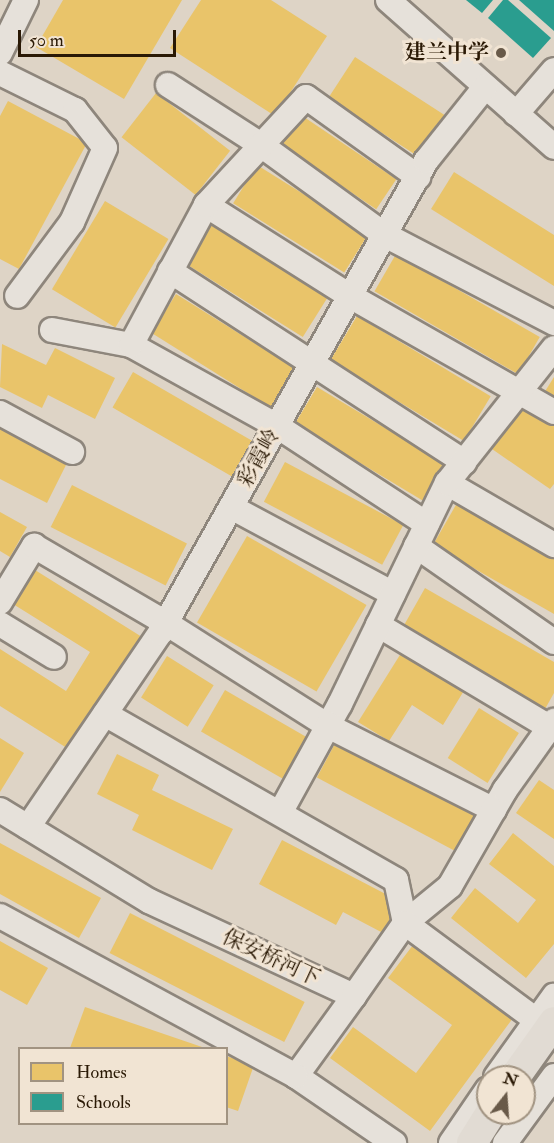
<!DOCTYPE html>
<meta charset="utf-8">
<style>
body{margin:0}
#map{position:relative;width:554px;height:1143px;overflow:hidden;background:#ded4c6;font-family:"IM FELL Double Pica","Noto Serif SC",serif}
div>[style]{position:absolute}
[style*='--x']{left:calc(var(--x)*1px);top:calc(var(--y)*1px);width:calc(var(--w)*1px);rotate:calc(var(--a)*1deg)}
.homes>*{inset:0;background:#e9c46a;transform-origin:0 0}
.schools>*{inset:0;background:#2a9d8f}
.roads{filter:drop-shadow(2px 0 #8e867c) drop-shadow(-2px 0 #8e867c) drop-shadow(0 2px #8e867c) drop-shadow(0 -2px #8e867c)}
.minor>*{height:24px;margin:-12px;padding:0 12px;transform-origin:12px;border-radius:12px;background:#e6e1da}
.major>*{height:30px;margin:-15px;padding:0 15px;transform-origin:15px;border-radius:15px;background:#e1dbd3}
.dots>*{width:16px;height:16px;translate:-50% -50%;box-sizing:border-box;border:3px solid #f1e4d3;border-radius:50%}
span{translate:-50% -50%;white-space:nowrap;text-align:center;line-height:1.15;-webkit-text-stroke:6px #f1e4d3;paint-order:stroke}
.poi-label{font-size:21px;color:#2a1905;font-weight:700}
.right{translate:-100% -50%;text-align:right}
.street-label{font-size:21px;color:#2a1905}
.legend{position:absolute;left:18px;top:1047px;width:210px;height:78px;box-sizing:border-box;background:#f1e4d3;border:2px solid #a19381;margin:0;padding:8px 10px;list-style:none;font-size:18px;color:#2a1905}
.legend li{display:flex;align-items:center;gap:12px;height:30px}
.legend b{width:30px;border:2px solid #a19381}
.north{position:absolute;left:476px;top:1065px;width:60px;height:60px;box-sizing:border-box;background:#f1e4d3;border:2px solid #a19381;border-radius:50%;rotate:17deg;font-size:16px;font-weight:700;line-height:24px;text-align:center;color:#2a1905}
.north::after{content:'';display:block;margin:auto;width:21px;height:27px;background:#695a49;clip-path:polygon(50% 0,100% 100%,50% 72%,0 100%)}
.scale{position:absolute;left:18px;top:30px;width:158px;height:27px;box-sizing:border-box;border:3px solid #2a1905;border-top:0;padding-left:8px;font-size:18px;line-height:21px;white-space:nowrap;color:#2a1905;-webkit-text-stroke:4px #f1e4d3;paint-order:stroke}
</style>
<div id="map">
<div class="homes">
<i style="clip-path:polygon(63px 0,182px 0,124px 99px,36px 47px)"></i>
<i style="clip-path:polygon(201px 0,271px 0,327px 36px,275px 116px,170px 48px)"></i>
<i style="left:355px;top:57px;width:109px;height:49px;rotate:33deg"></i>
<i style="left:156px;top:93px;width:94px;height:56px;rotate:38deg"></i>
<i style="clip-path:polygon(8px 101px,87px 143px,19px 269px,0 259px,0 116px)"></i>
<i style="left:301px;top:115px;width:115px;height:36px;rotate:34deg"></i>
<i style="left:257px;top:165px;width:131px;height:45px;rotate:32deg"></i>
<i style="clip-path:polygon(454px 172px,554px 235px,554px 286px,431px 209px)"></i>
<i style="left:105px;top:201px;width:74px;height:103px;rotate:31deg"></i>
<i style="left:209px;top:223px;width:140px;height:47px;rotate:32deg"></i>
<i style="left:396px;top:254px;width:166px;height:43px;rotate:30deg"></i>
<i style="left:176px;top:294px;width:143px;height:46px;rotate:32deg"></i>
<i style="left:357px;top:316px;width:156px;height:52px;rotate:31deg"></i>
<i style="clip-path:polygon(2px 344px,46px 365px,55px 348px,115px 378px,95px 419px,48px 395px,42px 408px,0 387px)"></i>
<i style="left:133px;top:372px;width:140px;height:41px;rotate:30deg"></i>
<i style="clip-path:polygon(554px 377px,554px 399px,544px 393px)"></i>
<i style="left:317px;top:387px;width:149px;height:43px;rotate:31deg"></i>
<i style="clip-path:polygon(523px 405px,554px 426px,554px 484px,550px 489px,492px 449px)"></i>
<i style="clip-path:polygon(0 426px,68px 461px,47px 503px,0 479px)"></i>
<i style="left:285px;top:462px;width:134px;height:45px;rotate:28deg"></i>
<i style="left:72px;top:485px;width:129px;height:47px;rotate:27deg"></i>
<i style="clip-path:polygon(457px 503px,554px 558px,554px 614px,433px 545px)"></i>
<i style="clip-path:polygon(0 512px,27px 527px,10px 557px,0 551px)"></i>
<i style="left:247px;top:536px;width:138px;height:100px;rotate:30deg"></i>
<i style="clip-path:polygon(35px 570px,142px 637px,70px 750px,0 706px,0 649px,66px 691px,90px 652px,13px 604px)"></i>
<i style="clip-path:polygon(425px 588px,554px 662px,554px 693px,545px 709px,403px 627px)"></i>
<i style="clip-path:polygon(403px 650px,465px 689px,443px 725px,412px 705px,389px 741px,358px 722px)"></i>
<i style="left:167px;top:656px;width:55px;height:49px;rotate:32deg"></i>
<i style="left:225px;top:690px;width:99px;height:48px;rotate:30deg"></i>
<i style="left:479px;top:708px;width:47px;height:59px;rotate:32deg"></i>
<i style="left:339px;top:736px;width:165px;height:47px;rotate:28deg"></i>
<i style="clip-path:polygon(0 738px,24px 753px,0 792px)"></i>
<i style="clip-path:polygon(117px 754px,159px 775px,152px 790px,233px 829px,212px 870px,132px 830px,139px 815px,97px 794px)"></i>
<i style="clip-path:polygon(539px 780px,554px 790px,554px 839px,516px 813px)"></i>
<i style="clip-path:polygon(513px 833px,554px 866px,554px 944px,526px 978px,451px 918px,475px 888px,518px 923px,536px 900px,489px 864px)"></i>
<i style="clip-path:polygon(282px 840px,399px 901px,383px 933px,343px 912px,336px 925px,259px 884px)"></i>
<i style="clip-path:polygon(0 843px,101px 898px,79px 938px,0 894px)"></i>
<i style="left:130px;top:913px;width:196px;height:45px;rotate:27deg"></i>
<i style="clip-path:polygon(0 941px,48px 968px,27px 1005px,0 990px)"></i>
<i style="clip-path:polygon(413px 945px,513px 1018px,430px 1131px,330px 1058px,353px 1027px,416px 1073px,452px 1025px,388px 978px)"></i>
<i style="clip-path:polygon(85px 1007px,205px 1048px,70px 1048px)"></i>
<i style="clip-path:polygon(226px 1056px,254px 1065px,238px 1111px,226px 1107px)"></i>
</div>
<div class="schools">
<i style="clip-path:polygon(466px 0,493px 0,482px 13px)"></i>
<i style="clip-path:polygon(503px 0,508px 0,551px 38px,533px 58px,488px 18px)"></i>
<i style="clip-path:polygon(519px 0,554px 0,554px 31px)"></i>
</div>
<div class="roads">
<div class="minor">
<i style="--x:388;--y:0;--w:222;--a:41.5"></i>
<i style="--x:0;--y:53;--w:59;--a:-63.9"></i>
<i style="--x:0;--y:73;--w:84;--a:26.3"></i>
<i style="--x:75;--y:110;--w:48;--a:51.7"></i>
<i style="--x:105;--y:148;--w:81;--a:114"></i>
<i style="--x:72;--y:222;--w:92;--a:126.6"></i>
<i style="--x:168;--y:85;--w:111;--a:32.8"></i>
<i style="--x:261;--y:145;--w:153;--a:36"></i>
<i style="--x:385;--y:235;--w:191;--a:27.5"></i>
<i style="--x:516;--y:114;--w:58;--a:-49.2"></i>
<i style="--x:206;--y:205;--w:170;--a:32.3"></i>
<i style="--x:350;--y:296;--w:235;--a:29.6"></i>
<i style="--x:170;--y:271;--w:351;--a:33"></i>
<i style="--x:52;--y:330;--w:80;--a:10.8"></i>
<i style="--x:131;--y:345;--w:167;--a:29"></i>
<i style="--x:277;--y:426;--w:179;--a:33.2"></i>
<i style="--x:131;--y:345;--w:159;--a:-61.8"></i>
<i style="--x:206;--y:205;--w:147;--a:-47.2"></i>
<i style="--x:306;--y:97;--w:138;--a:35.5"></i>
<i style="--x:0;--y:413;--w:82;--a:28.4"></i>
<i style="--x:447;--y:483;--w:124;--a:30.1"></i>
<i style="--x:231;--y:507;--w:184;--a:28.2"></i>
<i style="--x:416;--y:546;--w:168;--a:34.8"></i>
<i style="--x:0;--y:602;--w:66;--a:-58.7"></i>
<i style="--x:34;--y:546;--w:153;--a:30.3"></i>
<i style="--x:166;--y:623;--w:192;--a:32.4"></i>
<i style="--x:328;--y:726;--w:186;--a:26.8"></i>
<i style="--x:0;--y:624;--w:63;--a:31.4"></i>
<i style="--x:378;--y:625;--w:199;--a:30.8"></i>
<i style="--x:105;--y:714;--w:335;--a:29.7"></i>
<i style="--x:396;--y:880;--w:44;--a:78.2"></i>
<i style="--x:405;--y:923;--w:58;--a:-39.4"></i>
<i style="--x:450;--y:886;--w:111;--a:-60.2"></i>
<i style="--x:505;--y:790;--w:85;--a:-54.6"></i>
<i style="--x:0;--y:810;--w:175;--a:31.4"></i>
<i style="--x:149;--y:901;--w:226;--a:24.9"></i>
<i style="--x:354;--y:996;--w:99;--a:125.9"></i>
<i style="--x:296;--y:1076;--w:119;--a:34.4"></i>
<i style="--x:280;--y:813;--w:124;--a:-61.2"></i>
<i style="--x:340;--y:704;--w:246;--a:-64.2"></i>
<i style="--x:447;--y:483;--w:172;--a:-51.6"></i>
<i style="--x:28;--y:827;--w:235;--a:-55.8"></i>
<i style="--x:160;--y:633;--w:542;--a:-60.6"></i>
<i style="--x:426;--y:161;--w:95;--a:-51.4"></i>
<i style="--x:0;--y:916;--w:336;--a:28.4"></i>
<i style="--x:354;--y:996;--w:89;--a:-55.1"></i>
<i style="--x:405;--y:923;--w:163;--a:36.5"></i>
<i style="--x:496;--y:1077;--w:100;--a:-54.4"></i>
<i style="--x:451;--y:1143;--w:65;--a:-55.6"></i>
<i style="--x:505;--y:1143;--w:83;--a:-53.8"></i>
</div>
<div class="major">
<i style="--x:515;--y:1077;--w:67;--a:-54.7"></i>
<i style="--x:472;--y:1143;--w:36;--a:-58"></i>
</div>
</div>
<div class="dots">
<i style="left:501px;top:53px;background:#695a49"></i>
</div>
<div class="poi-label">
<span class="right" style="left:489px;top:53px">建兰中学</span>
</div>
<div class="street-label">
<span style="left:259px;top:458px;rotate:-61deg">彩霞岭</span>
<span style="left:271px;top:958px;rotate:25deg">保安桥河下</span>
</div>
<ul class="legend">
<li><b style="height:16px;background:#e9c46a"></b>Homes</li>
<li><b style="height:16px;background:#2a9d8f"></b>Schools</li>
</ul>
<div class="north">N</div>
<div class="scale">50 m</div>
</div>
